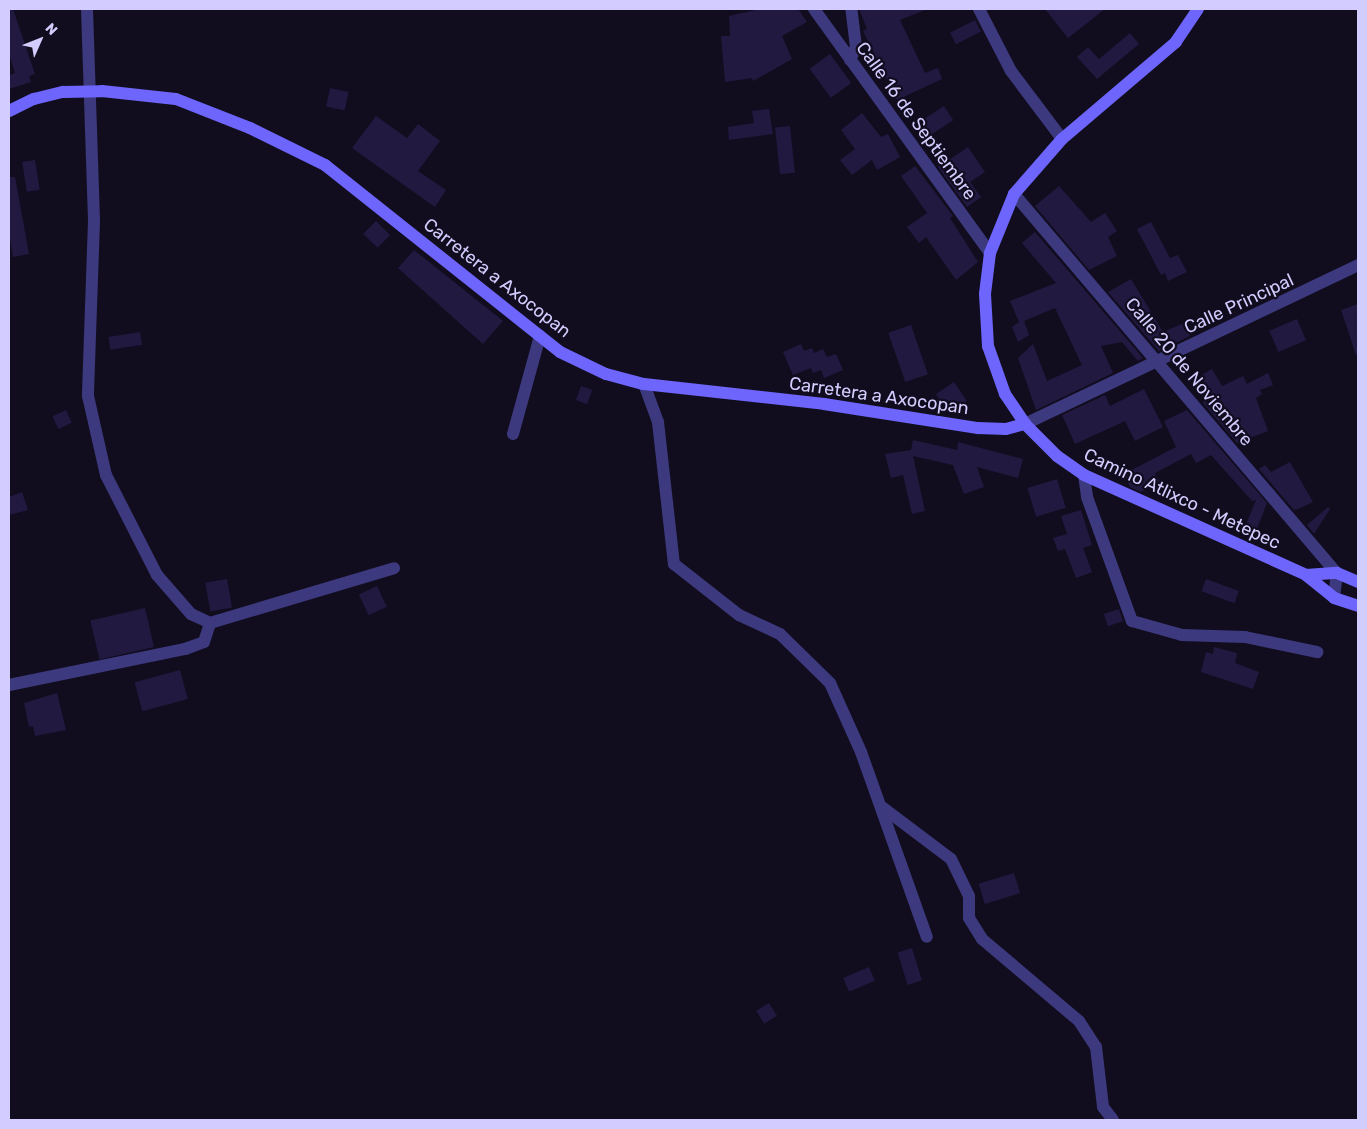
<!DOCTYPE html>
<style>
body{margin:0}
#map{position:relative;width:1367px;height:1129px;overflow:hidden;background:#110d1f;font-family:Rubik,sans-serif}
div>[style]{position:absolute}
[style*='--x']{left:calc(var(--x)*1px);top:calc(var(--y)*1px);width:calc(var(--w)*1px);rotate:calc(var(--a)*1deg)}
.building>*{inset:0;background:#221940;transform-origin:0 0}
.minor>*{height:12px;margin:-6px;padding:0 6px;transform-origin:6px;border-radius:6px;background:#3d397e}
.secondary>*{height:12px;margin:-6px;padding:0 6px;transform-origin:6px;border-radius:6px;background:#6d65fc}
span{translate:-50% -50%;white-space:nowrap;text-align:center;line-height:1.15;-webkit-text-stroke:4.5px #110d1f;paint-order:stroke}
.street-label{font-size:18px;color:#d3ccfe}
.frame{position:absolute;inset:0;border:10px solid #d3ccfe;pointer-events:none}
.north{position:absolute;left:15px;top:15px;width:50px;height:50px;-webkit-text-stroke:4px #110d1f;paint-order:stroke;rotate:46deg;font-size:14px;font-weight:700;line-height:20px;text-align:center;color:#d3ccfe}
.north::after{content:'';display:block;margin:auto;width:18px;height:22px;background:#d3ccfe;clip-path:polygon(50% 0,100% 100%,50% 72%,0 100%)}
</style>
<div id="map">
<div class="building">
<i style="clip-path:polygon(9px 9px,13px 9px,35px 74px,29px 76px,31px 82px,9px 89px,9px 75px,15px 73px,9px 54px)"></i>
<i style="clip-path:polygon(760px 9px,798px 9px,807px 22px,782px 36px,792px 59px,753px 81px,752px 78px,725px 82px,721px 36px,730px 36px,729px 16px)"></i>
<i style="clip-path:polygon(859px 9px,927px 9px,900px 20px,925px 73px,938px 68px,942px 79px,897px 100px,863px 31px,867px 29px)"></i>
<i style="clip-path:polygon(1045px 9px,1105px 9px,1068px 38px)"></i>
<i style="left:975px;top:20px;width:13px;height:28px;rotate:63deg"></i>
<i style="clip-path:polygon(1130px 33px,1139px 44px,1097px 79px,1077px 57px,1088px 47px,1099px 59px)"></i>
<i style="left:830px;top:54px;width:36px;height:25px;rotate:54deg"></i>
<i style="left:330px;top:88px;width:19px;height:19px;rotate:12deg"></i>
<i style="left:944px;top:106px;width:17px;height:34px;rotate:57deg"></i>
<i style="clip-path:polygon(769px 109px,773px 134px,729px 140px,728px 127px,754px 123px,752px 111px)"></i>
<i style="clip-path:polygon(862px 113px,881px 137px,888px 134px,900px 157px,877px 170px,872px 160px,852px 175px,840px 160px,855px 149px,841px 130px)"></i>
<i style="clip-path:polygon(376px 116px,407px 138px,418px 124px,440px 141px,418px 171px,446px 190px,435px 207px,352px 148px)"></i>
<i style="left:790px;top:126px;width:47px;height:15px;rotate:84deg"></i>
<i style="clip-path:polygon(968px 147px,985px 172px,970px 182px,981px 197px,967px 207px,938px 167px)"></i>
<i style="left:35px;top:160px;width:30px;height:13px;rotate:81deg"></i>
<i style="clip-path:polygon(915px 166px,953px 216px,950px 218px,978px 262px,956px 280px,926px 237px,919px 243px,907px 227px,927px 213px,901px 176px)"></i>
<i style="clip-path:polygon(9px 177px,15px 177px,29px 254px,13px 257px,9px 232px)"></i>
<i style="clip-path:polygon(1059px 186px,1091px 222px,1105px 213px,1117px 231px,1108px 237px,1117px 256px,1089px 270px,1035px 206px)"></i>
<i style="left:376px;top:221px;width:20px;height:18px;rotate:45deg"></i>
<i style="clip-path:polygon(1151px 222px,1170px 258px,1178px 255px,1187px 272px,1168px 281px,1165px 273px,1161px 275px,1137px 229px)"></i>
<i style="clip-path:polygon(1035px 232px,1143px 358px,1138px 361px,1122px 342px,1101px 346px,1113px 373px,1036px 410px,1018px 358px,1033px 344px,1047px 381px,1082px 365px,1055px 308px,1024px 321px,1029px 335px,1018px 342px,1012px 327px,1019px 322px,1010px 301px,1056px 283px,1022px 243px)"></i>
<i style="clip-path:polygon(414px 250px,503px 321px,483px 344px,398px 268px)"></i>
<i style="clip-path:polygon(1131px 279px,1163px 332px,1184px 323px,1190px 336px,1159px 351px,1108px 292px)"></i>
<i style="clip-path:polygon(1358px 304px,1358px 354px,1356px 355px,1341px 310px)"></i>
<i style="left:1297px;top:319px;width:23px;height:30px;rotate:67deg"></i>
<i style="left:911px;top:325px;width:52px;height:24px;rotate:71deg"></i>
<i style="left:140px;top:332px;width:13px;height:32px;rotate:81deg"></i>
<i style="clip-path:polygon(801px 344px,804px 351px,812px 348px,814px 353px,823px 349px,827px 357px,836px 354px,843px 370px,824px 378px,821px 370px,813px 373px,811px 368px,793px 375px,783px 352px)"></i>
<i style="clip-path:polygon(1212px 369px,1222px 386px,1243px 376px,1247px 384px,1268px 373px,1273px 385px,1260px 390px,1262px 394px,1256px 398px,1268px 431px,1237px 443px,1203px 403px,1202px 396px,1210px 392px,1200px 376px)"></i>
<i style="left:954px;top:382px;width:23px;height:22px;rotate:56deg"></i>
<i style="left:581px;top:386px;width:12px;height:15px;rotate:20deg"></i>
<i style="clip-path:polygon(1144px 389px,1163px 427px,1135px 441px,1125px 421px,1075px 444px,1062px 415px,1105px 395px,1110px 406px)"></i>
<i style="left:66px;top:410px;width:14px;height:15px;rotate:65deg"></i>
<i style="clip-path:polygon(1187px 410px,1267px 503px,1255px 534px,1244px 529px,1256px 500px,1252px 501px,1211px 455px,1196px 463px,1191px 454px,1155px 473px,1160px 482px,1141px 492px,1130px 487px,1124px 474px,1176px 447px,1164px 421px)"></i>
<i style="clip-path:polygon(913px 440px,957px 450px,958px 442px,1023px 459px,1018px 478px,977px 467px,984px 487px,964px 494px,953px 465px,913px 456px,925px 511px,912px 514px,903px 475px,891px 478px,885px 454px,911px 450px)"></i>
<i style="clip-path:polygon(1290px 462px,1313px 502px,1298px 509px,1294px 510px,1259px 469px,1265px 465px,1271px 472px)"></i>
<i style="left:1057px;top:479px;width:30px;height:31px;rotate:73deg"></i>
<i style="clip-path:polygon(22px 492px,28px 510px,9px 515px,9px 497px)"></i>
<i style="clip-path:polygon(1328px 507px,1330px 509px,1314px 534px,1307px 525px)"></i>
<i style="clip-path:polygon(1081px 510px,1092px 545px,1083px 548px,1092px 572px,1076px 578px,1065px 549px,1058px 551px,1053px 538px,1067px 534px,1061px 516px)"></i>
<i style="left:227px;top:579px;width:29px;height:22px;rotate:80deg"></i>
<i style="left:1206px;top:579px;width:35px;height:13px;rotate:20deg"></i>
<i style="left:377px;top:586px;width:23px;height:20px;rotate:65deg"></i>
<i style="left:145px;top:608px;width:40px;height:56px;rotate:77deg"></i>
<i style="left:1119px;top:609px;width:13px;height:16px;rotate:72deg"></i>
<i style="clip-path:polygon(1214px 647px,1237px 653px,1235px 663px,1259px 672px,1253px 689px,1201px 672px,1206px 652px,1213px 654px)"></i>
<i style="left:180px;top:670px;width:30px;height:47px;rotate:75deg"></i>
<i style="clip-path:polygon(57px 693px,66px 730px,35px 736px,33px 726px,29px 727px,24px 703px)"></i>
<i style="left:1014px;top:873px;width:21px;height:37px;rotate:73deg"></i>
<i style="left:912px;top:948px;width:34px;height:15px;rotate:73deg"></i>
<i style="left:869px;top:967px;width:15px;height:28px;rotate:67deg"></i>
<i style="left:769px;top:1003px;width:15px;height:15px;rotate:58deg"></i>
</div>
<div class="minor">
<i style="--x:87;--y:9;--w:212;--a:88.1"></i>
<i style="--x:94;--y:221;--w:175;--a:92"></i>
<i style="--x:88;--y:396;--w:81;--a:77.2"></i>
<i style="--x:106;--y:475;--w:112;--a:63"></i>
<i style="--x:157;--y:575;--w:52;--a:48.9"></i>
<i style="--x:191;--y:614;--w:21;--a:25"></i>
<i style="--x:210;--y:623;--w:192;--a:-16.6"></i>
<i style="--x:814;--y:9;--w:301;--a:54.2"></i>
<i style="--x:979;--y:9;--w:70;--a:62.7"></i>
<i style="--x:1011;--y:71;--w:85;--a:53.1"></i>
<i style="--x:850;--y:60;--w:14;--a:-65"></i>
<i style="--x:856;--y:47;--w:38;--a:-97"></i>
<i style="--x:1014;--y:194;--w:498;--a:49.6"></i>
<i style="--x:1337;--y:573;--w:25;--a:97"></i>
<i style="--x:644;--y:384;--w:40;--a:69.8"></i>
<i style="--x:658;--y:422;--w:143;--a:83.6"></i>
<i style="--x:674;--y:564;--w:83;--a:38.1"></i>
<i style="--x:739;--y:615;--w:45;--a:24.9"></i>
<i style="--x:780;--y:634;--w:70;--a:44.4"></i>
<i style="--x:830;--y:683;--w:76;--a:65.8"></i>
<i style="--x:861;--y:752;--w:196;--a:70.4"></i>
<i style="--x:1025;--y:424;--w:369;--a:-25.5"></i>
<i style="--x:513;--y:434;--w:102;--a:-74.6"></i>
<i style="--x:1084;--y:475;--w:22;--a:82"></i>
<i style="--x:1087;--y:497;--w:132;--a:70.1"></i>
<i style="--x:1132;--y:621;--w:52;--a:15.6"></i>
<i style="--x:1182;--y:635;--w:63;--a:1.8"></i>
<i style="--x:1245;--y:637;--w:74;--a:11.8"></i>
<i style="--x:9;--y:685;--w:180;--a:-11.6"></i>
<i style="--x:185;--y:649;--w:20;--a:-20"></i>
<i style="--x:204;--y:642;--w:20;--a:-72"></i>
<i style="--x:882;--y:807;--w:86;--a:37"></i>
<i style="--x:951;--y:859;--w:41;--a:64.1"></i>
<i style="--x:969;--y:896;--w:22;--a:90"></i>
<i style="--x:969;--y:918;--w:25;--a:58"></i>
<i style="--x:982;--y:939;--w:127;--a:40.2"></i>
<i style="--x:1079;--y:1021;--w:31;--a:57"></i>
<i style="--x:1096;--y:1047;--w:60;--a:83.3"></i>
<i style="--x:1103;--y:1107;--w:16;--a:52"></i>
</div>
<div class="secondary">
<i style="--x:1198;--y:9;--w:40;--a:124"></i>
<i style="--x:1176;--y:42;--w:150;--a:139.6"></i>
<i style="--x:1062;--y:139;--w:73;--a:131.1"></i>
<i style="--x:1014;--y:194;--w:64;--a:112.1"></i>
<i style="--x:990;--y:253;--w:41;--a:97"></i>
<i style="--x:985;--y:294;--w:52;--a:86.7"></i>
<i style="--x:988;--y:346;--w:51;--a:70.5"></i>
<i style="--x:1005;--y:394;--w:36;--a:56"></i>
<i style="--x:1025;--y:424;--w:45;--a:45"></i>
<i style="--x:1057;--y:456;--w:33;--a:35"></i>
<i style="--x:1084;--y:475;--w:243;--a:24.2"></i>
<i style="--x:1306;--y:575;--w:36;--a:39"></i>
<i style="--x:1334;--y:598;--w:25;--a:18"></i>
<i style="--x:9;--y:111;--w:28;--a:-26"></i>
<i style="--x:34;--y:99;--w:30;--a:-14"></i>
<i style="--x:63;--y:92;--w:39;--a:-1"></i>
<i style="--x:102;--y:91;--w:74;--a:6.2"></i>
<i style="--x:176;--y:99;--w:79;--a:21.4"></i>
<i style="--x:250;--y:128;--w:84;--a:26.3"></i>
<i style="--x:325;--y:165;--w:300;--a:38.5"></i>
<i style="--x:560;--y:352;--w:51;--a:25.6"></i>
<i style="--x:606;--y:374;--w:39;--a:15"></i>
<i style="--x:644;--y:384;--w:181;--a:6.3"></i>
<i style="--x:824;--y:404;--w:156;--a:8.9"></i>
<i style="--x:978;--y:428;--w:28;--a:2"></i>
<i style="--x:1006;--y:429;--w:20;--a:-15"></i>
<i style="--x:1306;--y:575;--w:31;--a:-4"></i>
<i style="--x:1337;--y:573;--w:23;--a:23"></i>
</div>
<div class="street-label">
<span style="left:916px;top:121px;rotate:54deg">Calle 16 de Septiembre</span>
<span style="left:497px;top:278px;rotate:38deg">Carretera a Axocopan</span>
<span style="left:1239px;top:304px;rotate:-25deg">Calle Principal</span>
<span style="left:1189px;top:372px;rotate:50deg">Calle 20 de Noviembre</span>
<span style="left:879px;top:396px;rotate:8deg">Carretera a Axocopan</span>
<span style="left:1182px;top:499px;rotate:25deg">Camino Atlixco - Metepec</span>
</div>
<div class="frame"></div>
<div class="north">N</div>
</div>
